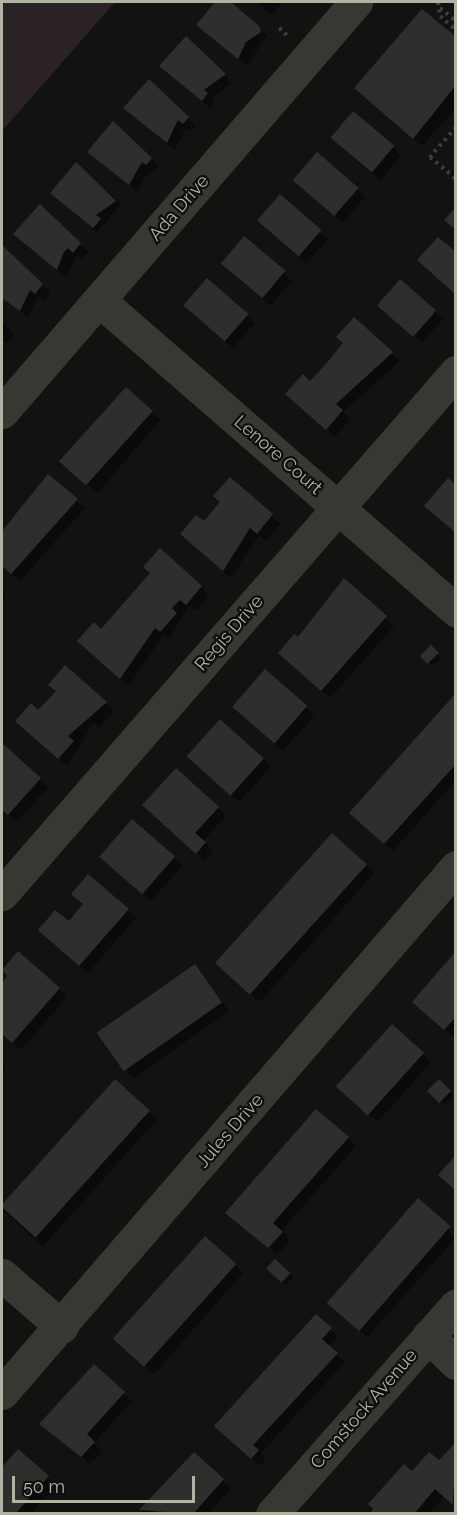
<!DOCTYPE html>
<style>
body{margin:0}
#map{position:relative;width:457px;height:1515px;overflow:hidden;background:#121311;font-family:Raleway,sans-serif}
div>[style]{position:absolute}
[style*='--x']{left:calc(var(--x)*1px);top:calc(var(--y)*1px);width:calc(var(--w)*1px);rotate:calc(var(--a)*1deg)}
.green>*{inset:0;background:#2b2225}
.shadow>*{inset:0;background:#0007;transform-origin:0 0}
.building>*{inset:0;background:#2e2f2c;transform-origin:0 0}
.path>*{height:4px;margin-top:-2px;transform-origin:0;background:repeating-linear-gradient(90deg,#3d3f38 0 3px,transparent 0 7.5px)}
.minor>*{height:33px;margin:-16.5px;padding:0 16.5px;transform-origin:16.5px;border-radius:16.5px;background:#363832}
span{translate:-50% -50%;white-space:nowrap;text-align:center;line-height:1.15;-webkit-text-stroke:4.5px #0d0e0d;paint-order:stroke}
.street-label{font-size:18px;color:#b0b4a3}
.frame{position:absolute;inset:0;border:3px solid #b0b4a3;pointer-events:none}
.scale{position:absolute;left:12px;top:1476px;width:183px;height:27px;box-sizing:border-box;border:3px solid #b0b4a3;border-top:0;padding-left:8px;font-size:18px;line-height:21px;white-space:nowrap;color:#b0b4a3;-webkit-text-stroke:4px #0d0e0d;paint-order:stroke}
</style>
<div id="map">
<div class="green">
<i style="clip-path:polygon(2px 2px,115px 2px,2px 131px)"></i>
</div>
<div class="shadow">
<i style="clip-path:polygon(217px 2px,228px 2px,267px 35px,247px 66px,198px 25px)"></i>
<i style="clip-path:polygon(257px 2px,283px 2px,272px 15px)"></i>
<i style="clip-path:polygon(186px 38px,232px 83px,211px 98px,215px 102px,210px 108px,161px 66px)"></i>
<i style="clip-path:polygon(456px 39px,456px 108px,422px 146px,364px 96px)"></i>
<i style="clip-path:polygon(149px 81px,196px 126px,191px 131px,186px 127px,175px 150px,125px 108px)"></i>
<i style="clip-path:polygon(353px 113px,401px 155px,380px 181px,340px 146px)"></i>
<i style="clip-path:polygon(113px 123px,159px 167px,144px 177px,138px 192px,97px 160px)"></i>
<i style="left:76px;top:165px;width:60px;height:37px;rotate:41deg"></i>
<i style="clip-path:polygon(303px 188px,357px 189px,365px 197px,343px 223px)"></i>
<i style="clip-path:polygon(280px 196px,328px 239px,306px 264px,267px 229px)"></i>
<i style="clip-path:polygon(40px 206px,88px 252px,82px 259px,77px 255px,66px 277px,15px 234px)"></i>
<i style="clip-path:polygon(244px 238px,292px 281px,270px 306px,230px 271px)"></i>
<i style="clip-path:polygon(2px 247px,51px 293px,44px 301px,38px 296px,28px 318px,2px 296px)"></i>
<i style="clip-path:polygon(207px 280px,255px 323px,233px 348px,193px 313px)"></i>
<i style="clip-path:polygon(400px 281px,443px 319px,422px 343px,387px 313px)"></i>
<i style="clip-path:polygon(354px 319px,400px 361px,343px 412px,350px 419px,335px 437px,295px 402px,345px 344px)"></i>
<i style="clip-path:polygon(2px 321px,14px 335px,7px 343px,2px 340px)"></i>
<i style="clip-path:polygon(126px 389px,160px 420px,98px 493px,71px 470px)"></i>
<i style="clip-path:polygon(48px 476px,85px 508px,20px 581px,2px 565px,2px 530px)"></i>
<i style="clip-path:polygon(230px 479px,280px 524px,266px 541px,259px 535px,231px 578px,190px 542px,221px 503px)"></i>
<i style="clip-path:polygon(344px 580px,394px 626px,330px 698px,288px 661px)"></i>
<i style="clip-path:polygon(201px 587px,209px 595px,195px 611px,189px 606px,169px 639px,164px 634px,129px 686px,87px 649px,102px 631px)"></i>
<i style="clip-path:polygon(2px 591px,6px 595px,2px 600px)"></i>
<i style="left:431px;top:647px;width:15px;height:12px;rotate:48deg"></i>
<i style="clip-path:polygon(456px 695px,456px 780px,393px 851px,359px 821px)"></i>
<i style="clip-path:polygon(106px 703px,114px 711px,99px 728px,93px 723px,67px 766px,25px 729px)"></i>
<i style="clip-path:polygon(306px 708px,314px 716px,283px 751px,242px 715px)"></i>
<i style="clip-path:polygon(2px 745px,48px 787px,17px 822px,2px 809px)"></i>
<i style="clip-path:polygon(263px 759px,271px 767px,239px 802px,197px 765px)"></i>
<i style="clip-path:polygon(218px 808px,226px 816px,203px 841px,213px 851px,205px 861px,152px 813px)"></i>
<i style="clip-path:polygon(174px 858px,182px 866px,151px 901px,109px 864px)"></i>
<i style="clip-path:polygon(366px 865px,374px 873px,260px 1002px,226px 972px)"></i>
<i style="clip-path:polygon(85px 905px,128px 910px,136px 918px,88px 973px,48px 938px)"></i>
<i style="clip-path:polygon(456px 954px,456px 1033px,452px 1037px,422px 1010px)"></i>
<i style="clip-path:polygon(195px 966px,229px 1011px,134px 1078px,126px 1070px)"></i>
<i style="clip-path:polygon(9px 977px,59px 989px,67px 997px,21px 1050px,2px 1033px,2px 985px)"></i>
<i style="clip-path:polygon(423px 1054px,431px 1062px,378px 1122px,346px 1094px)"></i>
<i style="clip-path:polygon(2px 1062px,6px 1067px,2px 1072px)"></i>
<i style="left:115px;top:1081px;width:57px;height:171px;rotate:42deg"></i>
<i style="left:439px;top:1081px;width:21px;height:13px;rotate:45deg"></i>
<i style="clip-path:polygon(348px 1138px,356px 1146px,282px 1230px,290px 1241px,277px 1255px,227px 1213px)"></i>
<i style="clip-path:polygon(418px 1200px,456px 1238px,367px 1337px,336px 1310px)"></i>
<i style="left:275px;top:1261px;width:24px;height:10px;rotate:42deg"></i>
<i style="clip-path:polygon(235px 1265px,243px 1273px,154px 1374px,124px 1348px)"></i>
<i style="clip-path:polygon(330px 1329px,338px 1337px,329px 1347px,345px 1362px,260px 1454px,266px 1460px,260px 1466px,224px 1434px)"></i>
<i style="clip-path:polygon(94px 1366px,132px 1401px,94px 1443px,102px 1451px,90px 1464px,49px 1432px)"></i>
<i style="clip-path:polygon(456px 1446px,456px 1506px,444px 1496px,429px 1514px,367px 1514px,404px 1466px,412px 1473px,439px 1462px)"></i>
<i style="clip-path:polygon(18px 1451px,56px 1485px,31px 1514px,2px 1514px,2px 1469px)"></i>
<i style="clip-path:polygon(194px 1454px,231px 1488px,208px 1514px,144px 1514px,141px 1510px)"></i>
</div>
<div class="building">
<i style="clip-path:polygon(215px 2px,231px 2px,259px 26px,261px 32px,246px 42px,238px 59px,196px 25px)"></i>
<i style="clip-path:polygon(422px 9px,456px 37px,456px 85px,413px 139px,354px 88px)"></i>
<i style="clip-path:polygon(186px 36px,226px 74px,204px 90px,208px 93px,202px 101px,159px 66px)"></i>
<i style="clip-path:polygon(149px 79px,189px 117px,183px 124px,178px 120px,167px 143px,123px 108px)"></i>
<i style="left:353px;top:111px;width:54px;height:35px;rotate:40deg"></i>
<i style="clip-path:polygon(113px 121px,152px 158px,146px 165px,142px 162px,129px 185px,87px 152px)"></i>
<i style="left:317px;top:152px;width:55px;height:37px;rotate:41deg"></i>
<i style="clip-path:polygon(76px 162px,116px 201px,96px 215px,101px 219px,93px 228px,50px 193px)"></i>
<i style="left:280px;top:194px;width:55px;height:35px;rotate:41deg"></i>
<i style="clip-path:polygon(40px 204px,81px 243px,73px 253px,68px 248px,64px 252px,57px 270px,13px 234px)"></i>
<i style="clip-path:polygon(456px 207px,456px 230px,444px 220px)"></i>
<i style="left:244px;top:236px;width:54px;height:36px;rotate:40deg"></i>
<i style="clip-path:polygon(438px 237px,456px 252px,456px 295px,417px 260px)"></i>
<i style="clip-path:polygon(2px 245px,43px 284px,35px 294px,30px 290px,20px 311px,2px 298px)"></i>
<i style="left:207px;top:278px;width:55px;height:36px;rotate:41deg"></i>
<i style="left:400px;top:279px;width:48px;height:35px;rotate:41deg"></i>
<i style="clip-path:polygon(354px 317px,393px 352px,336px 404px,343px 410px,326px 430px,285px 394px,303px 374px,310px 381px,326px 364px,343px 343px,336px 337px)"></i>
<i style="left:126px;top:387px;width:36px;height:100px;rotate:42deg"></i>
<i style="clip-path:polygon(48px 474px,78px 499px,11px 574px,2px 566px,2px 531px)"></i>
<i style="clip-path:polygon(230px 477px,273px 514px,257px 534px,250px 528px,223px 571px,180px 534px,196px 515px,204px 521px,220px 502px,213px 496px)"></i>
<i style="clip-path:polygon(448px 478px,456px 485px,456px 533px,424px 506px)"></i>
<i style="clip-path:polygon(160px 548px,202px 586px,186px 605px,180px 600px,172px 608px,177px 613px,160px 632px,155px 628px,120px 679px,77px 641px,94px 622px,101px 629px,150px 573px,143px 567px)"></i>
<i style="clip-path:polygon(344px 578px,387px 616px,321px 691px,278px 653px,294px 634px,298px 637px)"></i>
<i style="left:431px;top:645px;width:11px;height:16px;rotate:45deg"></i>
<i style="clip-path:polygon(65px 665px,107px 702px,68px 736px,74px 741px,58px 759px,15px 721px,31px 703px,38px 710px,56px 691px,48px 685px)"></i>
<i style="left:265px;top:669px;width:56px;height:50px;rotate:41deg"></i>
<i style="clip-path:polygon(456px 693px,456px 764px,384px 844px,349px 813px)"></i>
<i style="left:220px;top:719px;width:59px;height:50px;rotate:42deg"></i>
<i style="clip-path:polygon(2px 743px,41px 778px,8px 815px,2px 810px)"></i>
<i style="clip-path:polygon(176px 768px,219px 807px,195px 833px,206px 842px,196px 854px,142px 805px)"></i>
<i style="left:132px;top:819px;width:57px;height:50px;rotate:41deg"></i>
<i style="left:332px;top:833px;width:47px;height:175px;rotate:42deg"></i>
<i style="clip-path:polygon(88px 874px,129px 909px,79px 966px,38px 930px,55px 910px,69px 921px,83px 904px,71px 894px)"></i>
<i style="clip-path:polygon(18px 951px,60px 988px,12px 1043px,2px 1034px,2px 983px,7px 976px,2px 970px)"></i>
<i style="clip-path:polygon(456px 951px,456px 1017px,444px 1030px,412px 1002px)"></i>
<i style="left:195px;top:964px;width:47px;height:120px;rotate:55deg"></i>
<i style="left:392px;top:1024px;width:43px;height:84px;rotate:42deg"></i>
<i style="left:115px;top:1079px;width:47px;height:171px;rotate:42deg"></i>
<i style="left:439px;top:1079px;width:17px;height:17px;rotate:45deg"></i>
<i style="clip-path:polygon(316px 1109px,349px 1137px,273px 1223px,283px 1232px,268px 1248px,225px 1213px)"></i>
<i style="clip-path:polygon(456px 1155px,456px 1191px,438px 1175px)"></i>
<i style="left:418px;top:1198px;width:43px;height:139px;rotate:41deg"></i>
<i style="left:205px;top:1236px;width:42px;height:138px;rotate:42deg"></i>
<i style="left:275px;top:1259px;width:21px;height:13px;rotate:43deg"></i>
<i style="clip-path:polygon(316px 1314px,332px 1328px,322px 1339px,338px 1353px,253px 1445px,259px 1450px,251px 1459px,214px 1426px)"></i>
<i style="clip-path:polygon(94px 1364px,125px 1392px,87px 1434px,95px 1442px,81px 1457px,39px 1424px)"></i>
<i style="clip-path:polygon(456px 1442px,453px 1505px,435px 1489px,414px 1514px,369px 1514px,373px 1509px,368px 1504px,404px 1464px,412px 1471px,429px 1452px,439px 1460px)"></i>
<i style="clip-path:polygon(18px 1449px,49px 1476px,15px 1514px,2px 1514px,2px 1467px)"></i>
<i style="clip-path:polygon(194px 1452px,224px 1479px,193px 1514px,139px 1510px)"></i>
</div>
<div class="path">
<i style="--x:438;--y:2;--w:14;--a:82"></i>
<i style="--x:440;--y:16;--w:21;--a:41"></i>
<i style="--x:440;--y:8;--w:21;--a:39"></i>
<i style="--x:279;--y:28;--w:13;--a:42"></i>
<i style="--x:456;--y:127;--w:40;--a:131"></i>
<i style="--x:430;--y:157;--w:34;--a:40"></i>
</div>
<div class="minor">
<i style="--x:100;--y:301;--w:472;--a:41"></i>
<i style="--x:2;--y:412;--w:542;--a:-49.19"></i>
<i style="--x:2;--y:894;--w:692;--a:-48.99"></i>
<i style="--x:2;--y:1275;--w:79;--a:40.9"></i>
<i style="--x:428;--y:1336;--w:39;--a:44"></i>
<i style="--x:2;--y:1393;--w:695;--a:-49.2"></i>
<i style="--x:272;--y:1514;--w:278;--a:-48.6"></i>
</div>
<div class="street-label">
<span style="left:179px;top:208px;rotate:-49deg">Ada Drive</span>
<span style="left:278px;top:455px;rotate:41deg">Lenore Court</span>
<span style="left:229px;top:633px;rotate:-49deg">Regis Drive</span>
<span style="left:230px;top:1131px;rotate:-49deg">Jules Drive</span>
<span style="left:364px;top:1409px;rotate:-49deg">Comstock Avenue</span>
</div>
<div class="frame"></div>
<div class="scale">50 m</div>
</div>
